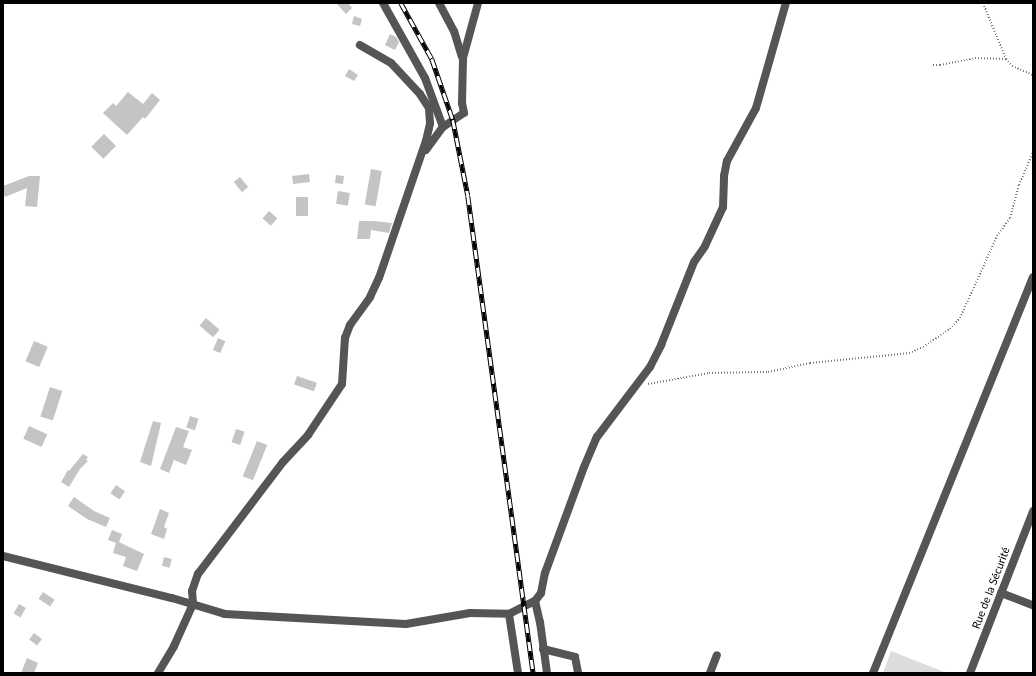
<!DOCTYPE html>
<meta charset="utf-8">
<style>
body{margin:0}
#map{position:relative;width:1036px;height:676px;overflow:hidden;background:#fff;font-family:Lato,sans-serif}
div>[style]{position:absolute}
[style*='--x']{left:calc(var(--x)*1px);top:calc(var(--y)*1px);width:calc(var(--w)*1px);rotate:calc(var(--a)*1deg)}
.green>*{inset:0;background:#dcdcdc}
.building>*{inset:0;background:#c4c4c4;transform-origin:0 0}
.path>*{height:2px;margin-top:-1px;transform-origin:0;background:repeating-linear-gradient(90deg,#777 0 1px,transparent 0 3px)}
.street>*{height:8px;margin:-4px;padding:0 4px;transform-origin:4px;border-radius:4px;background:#555}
.rail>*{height:4.5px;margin-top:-2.25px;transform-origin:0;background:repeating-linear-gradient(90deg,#fff 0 9px,#000 0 18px);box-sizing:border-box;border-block:1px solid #000}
span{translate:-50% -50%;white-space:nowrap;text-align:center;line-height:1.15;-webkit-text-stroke:3px #fff;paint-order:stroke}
.street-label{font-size:11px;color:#000}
.frame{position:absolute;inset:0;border:4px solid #000;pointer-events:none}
</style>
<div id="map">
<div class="green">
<i style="clip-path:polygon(891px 651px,947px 673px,883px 673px)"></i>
</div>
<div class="building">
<i style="clip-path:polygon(336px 3px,348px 3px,352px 8px,346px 14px)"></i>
<i style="clip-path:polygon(354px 16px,362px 19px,360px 26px,352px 24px)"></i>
<i style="clip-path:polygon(390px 34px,396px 37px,399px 42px,395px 50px,385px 45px)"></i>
<i style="clip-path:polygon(349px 69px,358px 75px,354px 81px,345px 76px)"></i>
<i style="clip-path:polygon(128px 92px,143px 104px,152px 93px,160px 100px,145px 119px,143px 117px,127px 135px,103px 113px,113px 103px,116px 106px)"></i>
<i style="left:104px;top:134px;width:17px;height:18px;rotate:45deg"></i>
<i style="left:371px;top:169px;width:11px;height:36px;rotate:10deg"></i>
<i style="left:309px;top:174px;width:8px;height:17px;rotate:83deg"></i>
<i style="left:336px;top:175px;width:8px;height:8px;rotate:7deg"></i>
<i style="clip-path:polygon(29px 176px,40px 176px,37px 207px,25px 206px,27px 188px,5px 197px,3px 193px,3px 186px)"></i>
<i style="left:240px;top:177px;width:13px;height:8px;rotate:51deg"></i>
<i style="left:338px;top:191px;width:12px;height:13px;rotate:9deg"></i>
<i style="left:296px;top:197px;width:12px;height:19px"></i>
<i style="left:269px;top:211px;width:11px;height:10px;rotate:41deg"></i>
<i style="clip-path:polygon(359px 221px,373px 221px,392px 223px,389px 233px,371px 230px,370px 239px,357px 239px)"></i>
<i style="left:206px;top:318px;width:18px;height:10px;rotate:41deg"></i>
<i style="left:218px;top:338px;width:8px;height:13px;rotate:23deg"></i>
<i style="left:34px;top:341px;width:15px;height:22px;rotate:23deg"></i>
<i style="left:297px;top:376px;width:21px;height:9px;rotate:19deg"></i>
<i style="left:50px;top:387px;width:13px;height:31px;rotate:18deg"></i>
<i style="left:190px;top:416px;width:9px;height:12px;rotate:18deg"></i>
<i style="clip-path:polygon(153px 421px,161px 423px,151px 466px,140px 462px)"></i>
<i style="left:29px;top:426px;width:20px;height:14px;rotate:24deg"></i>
<i style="clip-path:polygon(176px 427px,189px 431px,183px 447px,192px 450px,186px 465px,174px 460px,169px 473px,160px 469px)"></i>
<i style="left:236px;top:429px;width:9px;height:14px;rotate:18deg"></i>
<i style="left:257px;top:441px;width:11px;height:38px;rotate:22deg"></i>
<i style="clip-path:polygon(83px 454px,88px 457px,86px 460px,88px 461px,80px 469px,69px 487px,61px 482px,68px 470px,69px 471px)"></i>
<i style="left:116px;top:485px;width:11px;height:10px;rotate:34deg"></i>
<i style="clip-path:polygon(74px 497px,94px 511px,110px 518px,106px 527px,87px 519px,68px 506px)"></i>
<i style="clip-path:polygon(160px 509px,169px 513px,164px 527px,167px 529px,164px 539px,151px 534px)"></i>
<i style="clip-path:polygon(112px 530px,122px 534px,119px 542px,144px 554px,137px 571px,123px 566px,126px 557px,113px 553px,116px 543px,108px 540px)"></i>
<i style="left:164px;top:557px;width:8px;height:9px;rotate:14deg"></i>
<i style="left:43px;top:592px;width:14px;height:8px;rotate:34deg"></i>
<i style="left:19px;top:604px;width:8px;height:11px;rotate:30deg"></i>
<i style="left:34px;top:633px;width:10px;height:8px;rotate:37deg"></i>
<i style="clip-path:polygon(27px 658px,38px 663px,34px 673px,21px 673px)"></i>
</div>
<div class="path">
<i style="--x:983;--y:3;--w:61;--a:67.7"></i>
<i style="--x:1006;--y:59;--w:9;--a:49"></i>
<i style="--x:1012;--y:66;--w:23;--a:23"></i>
<i style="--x:933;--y:65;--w:7;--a:0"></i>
<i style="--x:940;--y:65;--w:36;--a:-11"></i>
<i style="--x:975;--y:58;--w:31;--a:2"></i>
<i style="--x:648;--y:384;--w:62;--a:-10.2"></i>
<i style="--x:709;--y:373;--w:59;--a:-1"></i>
<i style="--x:768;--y:372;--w:43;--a:-12.1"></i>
<i style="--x:810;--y:363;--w:81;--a:-5.6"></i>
<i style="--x:891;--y:355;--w:18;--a:-6"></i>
<i style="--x:909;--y:353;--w:15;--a:-23"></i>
<i style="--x:923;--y:347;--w:32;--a:-34"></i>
<i style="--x:950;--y:329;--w:15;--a:-48"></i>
<i style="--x:960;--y:318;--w:90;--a:-65.7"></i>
<i style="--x:997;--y:236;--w:22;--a:-54"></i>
<i style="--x:1010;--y:218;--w:34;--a:-75"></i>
<i style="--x:1019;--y:185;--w:36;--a:-67"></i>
</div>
<div class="street">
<i style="--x:383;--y:3;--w:86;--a:60.8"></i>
<i style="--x:425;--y:78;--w:52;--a:69.8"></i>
<i style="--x:439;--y:3;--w:32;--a:62"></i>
<i style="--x:454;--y:31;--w:27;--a:73"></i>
<i style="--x:426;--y:150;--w:29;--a:-54"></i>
<i style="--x:443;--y:127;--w:25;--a:-34"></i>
<i style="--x:464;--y:113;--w:10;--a:-101"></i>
<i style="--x:462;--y:103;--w:45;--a:-88.7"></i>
<i style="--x:463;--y:58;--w:57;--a:-74.7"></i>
<i style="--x:3;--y:556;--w:174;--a:14"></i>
<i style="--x:172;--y:598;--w:55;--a:16.8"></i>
<i style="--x:225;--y:614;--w:181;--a:3.2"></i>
<i style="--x:406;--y:624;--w:65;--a:-9.8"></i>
<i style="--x:470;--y:613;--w:39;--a:1"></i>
<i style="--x:509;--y:614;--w:29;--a:-27"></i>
<i style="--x:535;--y:601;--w:10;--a:-53"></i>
<i style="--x:541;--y:593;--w:20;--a:-79"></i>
<i style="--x:545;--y:573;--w:113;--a:-69.8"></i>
<i style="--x:584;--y:467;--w:33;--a:-67"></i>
<i style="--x:597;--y:437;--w:88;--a:-52.9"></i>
<i style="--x:650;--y:367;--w:25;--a:-63"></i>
<i style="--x:661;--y:345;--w:89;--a:-68.3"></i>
<i style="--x:694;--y:262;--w:19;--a:-55"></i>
<i style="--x:705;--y:246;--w:43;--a:-65.2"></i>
<i style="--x:723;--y:207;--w:31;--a:-88"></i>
<i style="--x:724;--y:176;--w:15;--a:-79"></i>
<i style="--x:727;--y:161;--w:60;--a:-61.3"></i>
<i style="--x:756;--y:108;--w:109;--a:-74.1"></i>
<i style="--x:1001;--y:593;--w:34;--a:21"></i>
<i style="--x:535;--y:601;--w:22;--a:77"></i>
<i style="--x:540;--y:622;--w:51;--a:82.2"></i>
<i style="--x:509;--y:614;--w:60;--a:81.3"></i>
<i style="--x:543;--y:649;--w:33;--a:14"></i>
<i style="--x:575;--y:657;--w:16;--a:79"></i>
<i style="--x:158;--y:673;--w:31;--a:-59"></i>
<i style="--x:174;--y:646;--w:46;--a:-65.7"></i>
<i style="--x:193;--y:604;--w:13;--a:-94"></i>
<i style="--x:192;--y:591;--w:18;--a:-71"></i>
<i style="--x:198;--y:574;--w:141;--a:-52.8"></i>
<i style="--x:283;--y:462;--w:37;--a:-47"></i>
<i style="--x:308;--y:435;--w:61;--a:-56.3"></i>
<i style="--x:342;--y:384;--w:46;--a:-86.3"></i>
<i style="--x:345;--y:338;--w:14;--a:-69"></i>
<i style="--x:350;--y:325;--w:34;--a:-54"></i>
<i style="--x:370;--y:297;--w:21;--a:-65"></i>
<i style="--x:379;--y:278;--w:145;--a:-71.1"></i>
<i style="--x:426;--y:141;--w:18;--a:-77"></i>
<i style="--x:430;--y:123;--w:15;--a:-94"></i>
<i style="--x:429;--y:108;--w:17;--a:-123"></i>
<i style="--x:420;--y:94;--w:42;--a:-133.1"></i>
<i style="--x:391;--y:63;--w:36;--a:-150"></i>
<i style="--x:710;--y:673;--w:19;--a:-69"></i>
<i style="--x:873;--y:673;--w:427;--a:-68"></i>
<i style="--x:970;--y:673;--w:174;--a:-68.7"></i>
</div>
<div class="rail">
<i style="--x:401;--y:3;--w:64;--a:61"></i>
<i style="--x:432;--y:59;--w:65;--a:71"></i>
<i style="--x:453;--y:120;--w:77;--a:78.8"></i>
<i style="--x:468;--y:196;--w:481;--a:82.2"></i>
</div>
<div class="street-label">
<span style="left:991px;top:588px;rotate:-69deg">Rue de la Sécurité</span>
</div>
<div class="frame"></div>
</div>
